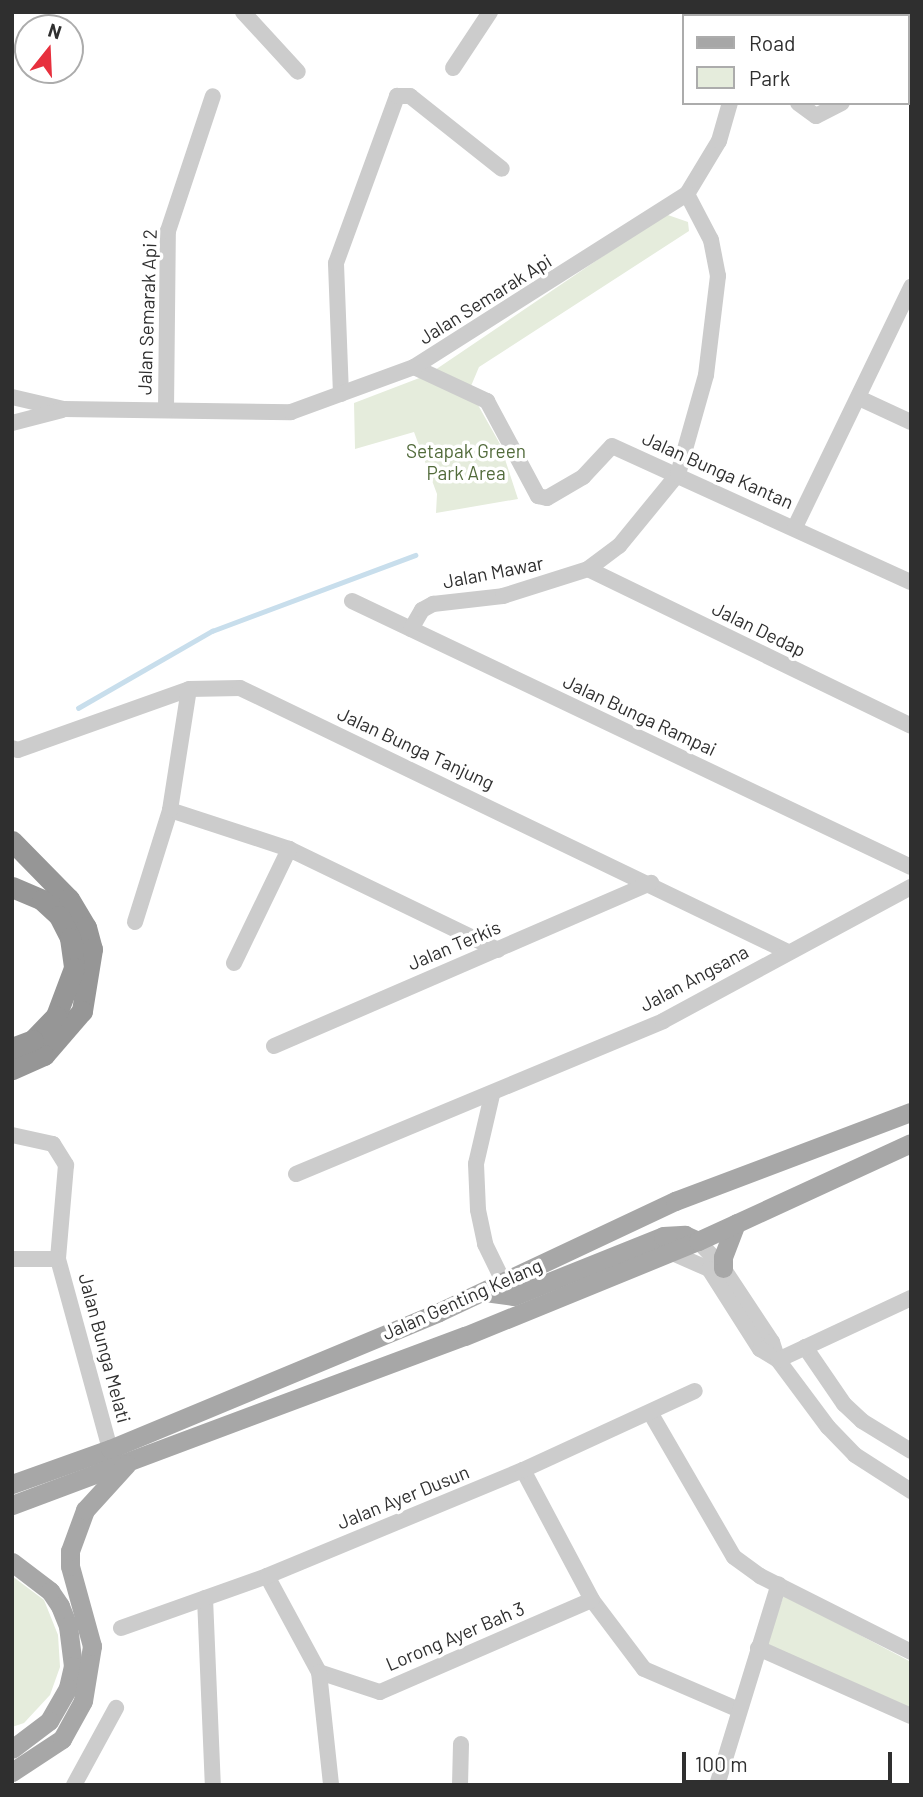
<!DOCTYPE html>
<style>
body{margin:0}
#map{position:relative;width:923px;height:1797px;overflow:hidden;background:#fff;font-family:Barlow,sans-serif}
div>[style]{position:absolute}
[style*='--x']{left:calc(var(--x)*1px);top:calc(var(--y)*1px);width:calc(var(--w)*1px);rotate:calc(var(--a)*1deg)}
.green>*{inset:0;background:#e5ecdc}
.stream>*{height:4.5px;margin:-2.25px;padding:0 2.25px;transform-origin:2.25px;border-radius:2.25px;background:#c8deec}
.minor>*{height:16px;margin:-8px;padding:0 8px;transform-origin:8px;border-radius:8px;background:#ccc}
.major>*{height:19px;margin:-9.5px;padding:0 9.5px;transform-origin:9.5px;border-radius:9.5px;background:#a7a7a7}
.highway>*{height:21px;margin:-10.5px;padding:0 10.5px;transform-origin:10.5px;border-radius:10.5px;background:#969696}
span{translate:-50% -50%;white-space:nowrap;text-align:center;line-height:1.15;-webkit-text-stroke:7px #fff;paint-order:stroke}
.street-label{font-size:19px;color:#2f2f2f}
.park-label{font-size:19px;color:#526b3b}
.frame{position:absolute;inset:0;border:14px solid #2f2f2f;pointer-events:none}
.legend{position:absolute;left:682px;top:14px;width:228px;height:91px;box-sizing:border-box;background:#fff;border:2px solid #acacac;margin:0;padding:9px 12px;list-style:none;font-size:21px;color:#2f2f2f}
.legend li{display:flex;align-items:center;gap:14px;height:35px}
.legend b{width:35px;border:2px solid #acacac}
.north{position:absolute;left:14px;top:14px;width:70px;height:70px;box-sizing:border-box;background:#fff;border:2px solid #acacac;border-radius:50%;rotate:18deg;font-size:19px;font-weight:700;line-height:28px;text-align:center;color:#2f2f2f}
.north::after{content:'';display:block;margin:auto;width:24px;height:32px;background:#e7303d;clip-path:polygon(50% 0,100% 100%,50% 72%,0 100%)}
.scale{position:absolute;left:682px;top:1752px;width:210px;height:32px;box-sizing:border-box;border:4px solid #2f2f2f;border-top:0;padding-left:9px;font-size:21px;line-height:24px;white-space:nowrap;color:#2f2f2f;-webkit-text-stroke:5px #fff;paint-order:stroke}
</style>
<div id="map">
<div class="green">
<i style="clip-path:polygon(665px 214px,688px 222px,689px 231px,479px 367px,471px 386px,435px 370px)"></i>
<i style="clip-path:polygon(422px 377px,478px 405px,500px 444px,518px 499px,436px 513px,437px 494px,414px 432px,355px 449px,354px 403px)"></i>
<i style="clip-path:polygon(12px 1576px,44px 1600px,58px 1635px,60px 1667px,50px 1695px,24px 1723px,12px 1727px)"></i>
<i style="clip-path:polygon(784px 1595px,911px 1662px,911px 1710px,766px 1645px)"></i>
</div>
<div class="stream">
<i style="--x:78;--y:708;--w:155;--a:-29.9"></i>
<i style="--x:212;--y:631;--w:217;--a:-20.5"></i>
</div>
<div class="minor">
<i style="--x:243;--y:12;--w:81;--a:47.5"></i>
<i style="--x:742;--y:16;--w:4;--a:-76"></i>
<i style="--x:760;--y:16;--w:4;--a:-76"></i>
<i style="--x:907;--y:59;--w:4;--a:-27"></i>
<i style="--x:453;--y:68;--w:67;--a:-56.5"></i>
<i style="--x:798;--y:103;--w:22;--a:36"></i>
<i style="--x:816;--y:116;--w:29;--a:-27"></i>
<i style="--x:414;--y:367;--w:81;--a:25"></i>
<i style="--x:487;--y:401;--w:108;--a:61.8"></i>
<i style="--x:538;--y:496;--w:9;--a:13"></i>
<i style="--x:547;--y:498;--w:42;--a:-30.3"></i>
<i style="--x:583;--y:477;--w:42;--a:-46.9"></i>
<i style="--x:612;--y:446;--w:328;--a:24.5"></i>
<i style="--x:341;--y:394;--w:131;--a:-92.2"></i>
<i style="--x:336;--y:263;--w:178;--a:-69.9"></i>
<i style="--x:397;--y:96;--w:13;--a:0"></i>
<i style="--x:410;--y:96;--w:117;--a:38.4"></i>
<i style="--x:12;--y:397;--w:53;--a:13"></i>
<i style="--x:64;--y:409;--w:227;--a:0.8"></i>
<i style="--x:291;--y:412;--w:131;--a:-20.1"></i>
<i style="--x:414;--y:367;--w:323;--a:-32.4"></i>
<i style="--x:687;--y:194;--w:62;--a:-58.9"></i>
<i style="--x:719;--y:141;--w:40;--a:-74"></i>
<i style="--x:859;--y:398;--w:57;--a:24.8"></i>
<i style="--x:166;--y:410;--w:179;--a:-89.4"></i>
<i style="--x:168;--y:231;--w:142;--a:-71.6"></i>
<i style="--x:12;--y:423;--w:52;--a:-14.6"></i>
<i style="--x:795;--y:527;--w:267;--a:-64.2"></i>
<i style="--x:588;--y:569;--w:359;--a:25.9"></i>
<i style="--x:352;--y:601;--w:619;--a:25.45"></i>
<i style="--x:411;--y:629;--w:22;--a:-60"></i>
<i style="--x:422;--y:610;--w:13;--a:-29"></i>
<i style="--x:433;--y:604;--w:70;--a:-6.5"></i>
<i style="--x:503;--y:596;--w:89;--a:-17.6"></i>
<i style="--x:588;--y:569;--w:39;--a:-37"></i>
<i style="--x:619;--y:546;--w:93;--a:-50.7"></i>
<i style="--x:678;--y:474;--w:103;--a:-74.2"></i>
<i style="--x:706;--y:375;--w:100;--a:-83.1"></i>
<i style="--x:718;--y:276;--w:37;--a:-101"></i>
<i style="--x:711;--y:240;--w:52;--a:-117.6"></i>
<i style="--x:12;--y:748;--w:6;--a:18"></i>
<i style="--x:18;--y:750;--w:182;--a:-19.6"></i>
<i style="--x:189;--y:689;--w:51;--a:-1.1"></i>
<i style="--x:240;--y:688;--w:608;--a:25.72"></i>
<i style="--x:170;--y:810;--w:125;--a:18.1"></i>
<i style="--x:289;--y:849;--w:232;--a:25.8"></i>
<i style="--x:135;--y:922;--w:117;--a:-72.6"></i>
<i style="--x:170;--y:810;--w:122;--a:-81.1"></i>
<i style="--x:234;--y:963;--w:127;--a:-64.2"></i>
<i style="--x:274;--y:1046;--w:411;--a:-23.4"></i>
<i style="--x:492;--y:1095;--w:71;--a:103.1"></i>
<i style="--x:476;--y:1164;--w:46;--a:87.5"></i>
<i style="--x:478;--y:1210;--w:35;--a:78"></i>
<i style="--x:485;--y:1244;--w:43;--a:64"></i>
<i style="--x:12;--y:1135;--w:42;--a:12.4"></i>
<i style="--x:53;--y:1144;--w:25;--a:58"></i>
<i style="--x:66;--y:1165;--w:94;--a:94.9"></i>
<i style="--x:58;--y:1259;--w:197;--a:74.7"></i>
<i style="--x:296;--y:1174;--w:398;--a:-22.6"></i>
<i style="--x:663;--y:1021;--w:282;--a:-28.4"></i>
<i style="--x:698;--y:1241;--w:37;--a:47"></i>
<i style="--x:723;--y:1268;--w:89;--a:56.5"></i>
<i style="--x:772;--y:1342;--w:19;--a:72"></i>
<i style="--x:778;--y:1360;--w:84;--a:53.3"></i>
<i style="--x:828;--y:1427;--w:39;--a:46"></i>
<i style="--x:855;--y:1455;--w:67;--a:32.7"></i>
<i style="--x:670;--y:1252;--w:43;--a:23.6"></i>
<i style="--x:709;--y:1269;--w:95;--a:57.5"></i>
<i style="--x:760;--y:1349;--w:21;--a:31"></i>
<i style="--x:12;--y:1259;--w:46;--a:0"></i>
<i style="--x:805;--y:1347;--w:69;--a:55.6"></i>
<i style="--x:844;--y:1404;--w:25;--a:43"></i>
<i style="--x:862;--y:1421;--w:57;--a:31.5"></i>
<i style="--x:778;--y:1360;--w:147;--a:-25"></i>
<i style="--x:651;--y:1414;--w:165;--a:59.9"></i>
<i style="--x:734;--y:1557;--w:32;--a:36"></i>
<i style="--x:760;--y:1576;--w:169;--a:26.7"></i>
<i style="--x:523;--y:1470;--w:147;--a:62"></i>
<i style="--x:592;--y:1600;--w:86;--a:53"></i>
<i style="--x:644;--y:1669;--w:103;--a:23.3"></i>
<i style="--x:267;--y:1576;--w:109;--a:61.6"></i>
<i style="--x:319;--y:1672;--w:64;--a:18.2"></i>
<i style="--x:380;--y:1692;--w:231;--a:-23.5"></i>
<i style="--x:205;--y:1598;--w:187;--a:87.6"></i>
<i style="--x:121;--y:1628;--w:155;--a:-19.6"></i>
<i style="--x:267;--y:1576;--w:277;--a:-22.5"></i>
<i style="--x:523;--y:1470;--w:189;--a:-24.7"></i>
<i style="--x:758;--y:1648;--w:167;--a:24"></i>
<i style="--x:319;--y:1672;--w:114;--a:83.9"></i>
<i style="--x:74;--y:1785;--w:88;--a:-61.4"></i>
<i style="--x:460;--y:1785;--w:41;--a:-88.6"></i>
<i style="--x:717;--y:1785;--w:210;--a:-72.9"></i>
</div>
<div class="major">
<i style="--x:723;--y:1268;--w:11;--a:-90"></i>
<i style="--x:723;--y:1257;--w:36;--a:-69"></i>
<i style="--x:485;--y:1292;--w:29;--a:8"></i>
<i style="--x:514;--y:1296;--w:161;--a:-21.9"></i>
<i style="--x:663;--y:1236;--w:22;--a:-3"></i>
<i style="--x:685;--y:1235;--w:14;--a:25"></i>
<i style="--x:12;--y:1484;--w:104;--a:-19.7"></i>
<i style="--x:110;--y:1449;--w:356;--a:-22.6"></i>
<i style="--x:439;--y:1312;--w:261;--a:-25.2"></i>
<i style="--x:675;--y:1201;--w:252;--a:-20.7"></i>
<i style="--x:12;--y:1505;--w:483;--a:-20.5"></i>
<i style="--x:465;--y:1336;--w:252;--a:-22.2"></i>
<i style="--x:698;--y:1241;--w:234;--a:-24.7"></i>
<i style="--x:12;--y:1562;--w:48;--a:37.3"></i>
<i style="--x:50;--y:1591;--w:18;--a:56"></i>
<i style="--x:60;--y:1606;--w:22;--a:68"></i>
<i style="--x:68;--y:1626;--w:40;--a:82.9"></i>
<i style="--x:73;--y:1666;--w:23;--a:103"></i>
<i style="--x:68;--y:1688;--w:38;--a:120"></i>
<i style="--x:49;--y:1721;--w:46;--a:142.9"></i>
<i style="--x:12;--y:1772;--w:60;--a:-33.4"></i>
<i style="--x:62;--y:1739;--w:43;--a:-61.1"></i>
<i style="--x:83;--y:1701;--w:56;--a:-80.7"></i>
<i style="--x:92;--y:1646;--w:83;--a:-105.4"></i>
<i style="--x:70;--y:1566;--w:15;--a:-90"></i>
<i style="--x:70;--y:1551;--w:44;--a:-69.9"></i>
<i style="--x:85;--y:1510;--w:62;--a:-47.6"></i>
</div>
<div class="highway">
<i style="--x:12;--y:841;--w:81;--a:45.5"></i>
<i style="--x:69;--y:899;--w:33;--a:59"></i>
<i style="--x:86;--y:927;--w:23;--a:75"></i>
<i style="--x:92;--y:949;--w:63;--a:99.2"></i>
<i style="--x:82;--y:1011;--w:58;--a:130.8"></i>
<i style="--x:44;--y:1055;--w:35;--a:156"></i>
<i style="--x:12;--y:887;--w:33;--a:23"></i>
<i style="--x:42;--y:900;--w:23;--a:43"></i>
<i style="--x:59;--y:916;--w:25;--a:63"></i>
<i style="--x:70;--y:938;--w:30;--a:82"></i>
<i style="--x:74;--y:968;--w:51;--a:110.6"></i>
<i style="--x:56;--y:1016;--w:33;--a:134"></i>
<i style="--x:33;--y:1040;--w:22;--a:159"></i>
</div>
<div class="street-label">
<span style="left:485px;top:299px;rotate:-32deg">Jalan Semarak Api</span>
<span style="left:147px;top:312px;rotate:-88deg">Jalan Semarak Api 2</span>
<span style="left:718px;top:470px;rotate:24deg">Jalan Bunga Kantan</span>
<span style="left:493px;top:572px;rotate:-11deg">Jalan Mawar</span>
<span style="left:759px;top:629px;rotate:26deg">Jalan Dedap</span>
<span style="left:640px;top:715px;rotate:25deg">Jalan Bunga Rampai</span>
<span style="left:416px;top:748px;rotate:25deg">Jalan Bunga Tanjung</span>
<span style="left:454px;top:945px;rotate:-23deg">Jalan Terkis</span>
<span style="left:694px;top:978px;rotate:-28deg">Jalan Angsana</span>
<span style="left:462px;top:1299px;rotate:-24deg">Jalan Genting Kelang</span>
<span style="left:105px;top:1348px;rotate:75deg">Jalan Bunga Melati</span>
<span style="left:403px;top:1497px;rotate:-22deg">Jalan Ayer Dusun</span>
<span style="left:455px;top:1636px;rotate:-23deg">Lorong Ayer Bah 3</span>
</div>
<div class="park-label">
<span style="left:466px;top:462px">Setapak Green<br>Park Area</span>
</div>
<div class="frame"></div>
<ul class="legend">
<li><b style="height:9px;background:#a7a7a7"></b>Road</li>
<li><b style="height:19px;background:#e5ecdc"></b>Park</li>
</ul>
<div class="north">N</div>
<div class="scale">100 m</div>
</div>
